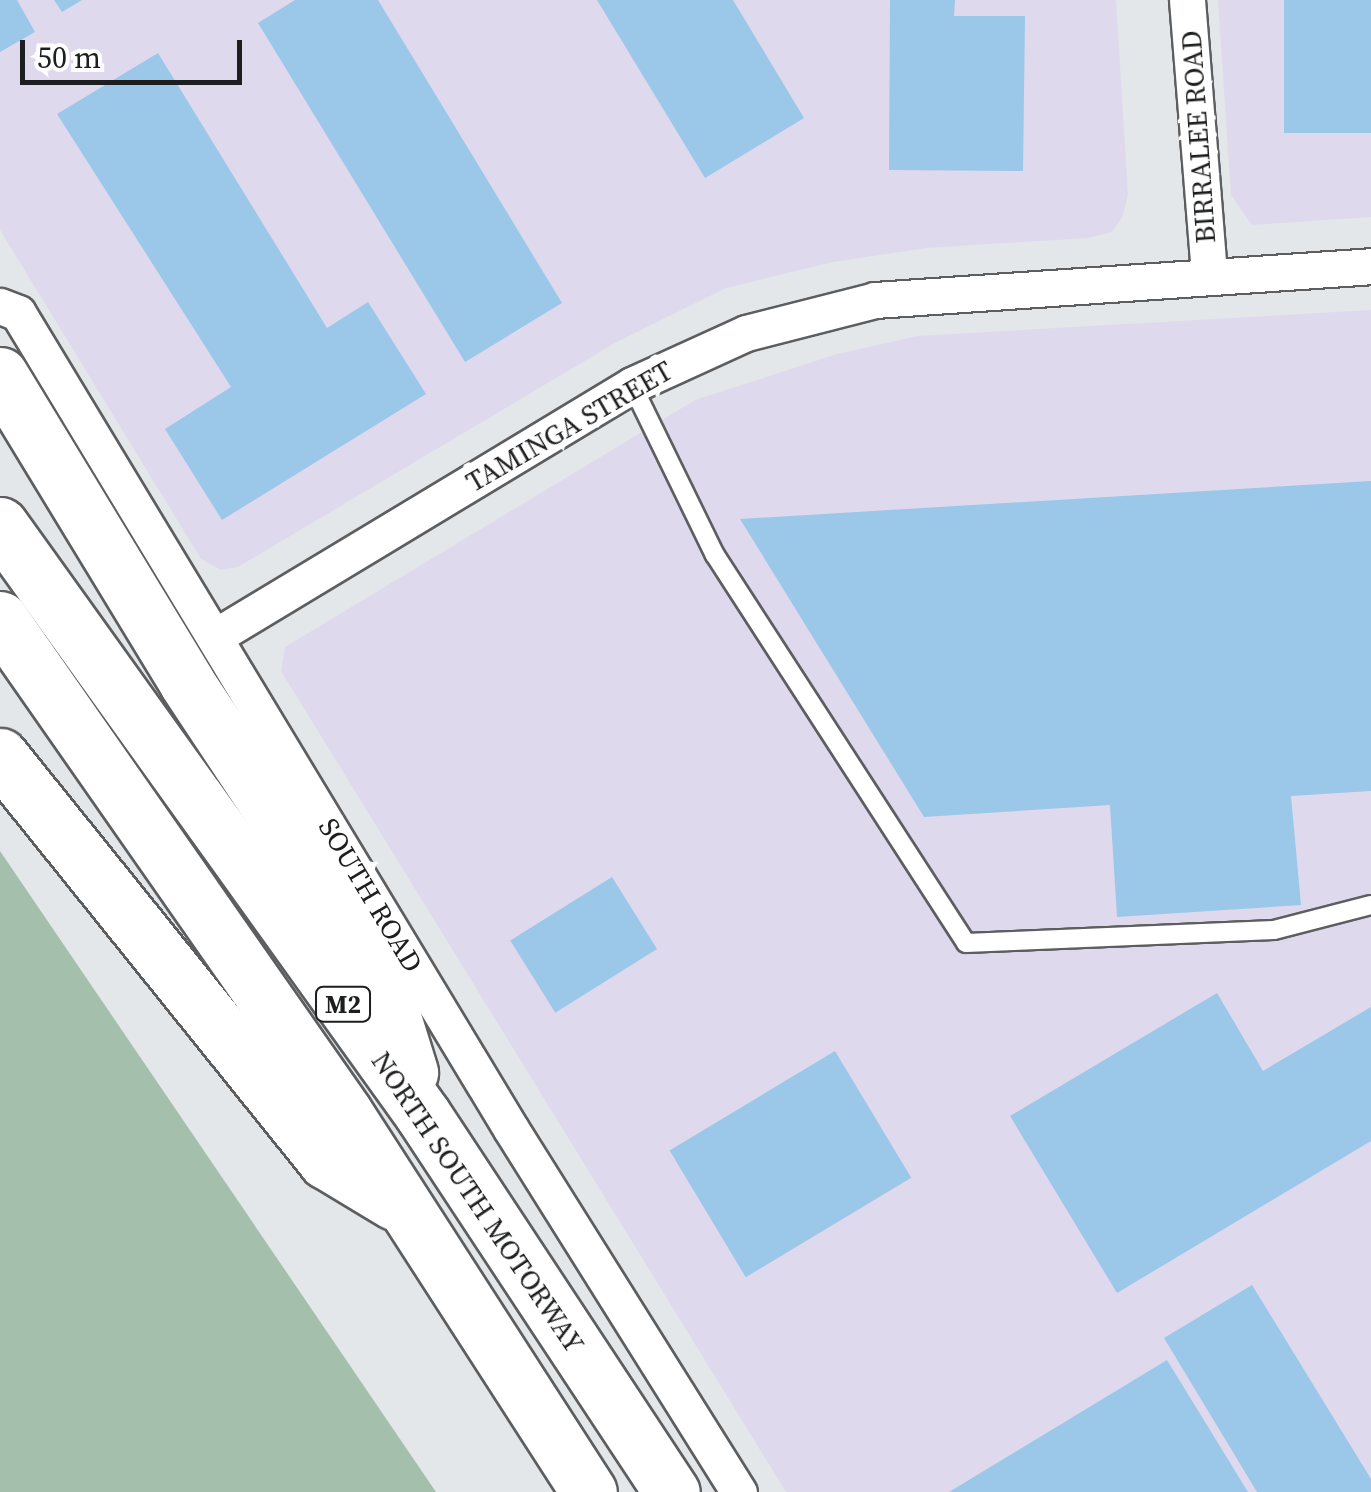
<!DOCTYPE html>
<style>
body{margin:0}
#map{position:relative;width:1371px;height:1492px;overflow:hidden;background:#e4e7e9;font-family:"Source Serif 4",serif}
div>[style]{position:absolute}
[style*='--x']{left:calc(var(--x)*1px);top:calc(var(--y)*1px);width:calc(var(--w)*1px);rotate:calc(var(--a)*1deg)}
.industrial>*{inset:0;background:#dfd9ee}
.green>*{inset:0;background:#a4c0ad}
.building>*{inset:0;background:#9bc7e8;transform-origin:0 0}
.roads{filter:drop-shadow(2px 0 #5c5e60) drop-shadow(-2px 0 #5c5e60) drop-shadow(0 2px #5c5e60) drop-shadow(0 -2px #5c5e60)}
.service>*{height:18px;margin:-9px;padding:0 9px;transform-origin:9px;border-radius:9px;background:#fff}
.minor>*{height:35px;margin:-17.5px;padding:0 17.5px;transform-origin:17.5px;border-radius:17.5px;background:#fff}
.motorway>*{height:55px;margin:-27.5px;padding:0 27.5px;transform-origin:27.5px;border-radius:27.5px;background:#fff}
span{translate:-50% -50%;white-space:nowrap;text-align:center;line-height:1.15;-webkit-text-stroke:9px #fff;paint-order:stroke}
.shield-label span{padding:2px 8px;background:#fff;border:2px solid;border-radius:8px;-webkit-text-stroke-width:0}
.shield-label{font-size:25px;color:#1d1e1f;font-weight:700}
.street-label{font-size:28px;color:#1d1e1f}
.scale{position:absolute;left:20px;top:40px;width:222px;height:45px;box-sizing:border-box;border:5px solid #1d1e1f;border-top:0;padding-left:12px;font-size:30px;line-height:35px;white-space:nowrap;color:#1d1e1f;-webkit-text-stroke:8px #fff;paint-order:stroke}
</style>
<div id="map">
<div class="industrial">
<i style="clip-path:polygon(0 0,1116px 0,1128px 195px,1122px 218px,1112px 232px,1088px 238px,927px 248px,833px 262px,726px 288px,615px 343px,238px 567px,221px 570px,201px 559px,0 230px)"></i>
<i style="clip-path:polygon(1218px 0,1371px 0,1371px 217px,1252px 225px,1231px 195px)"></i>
<i style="clip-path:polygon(1371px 310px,1371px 1492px,786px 1492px,281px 671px,285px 647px,695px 400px,837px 354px,917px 336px)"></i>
</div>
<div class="green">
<i style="clip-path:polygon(0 851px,436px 1492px,0 1492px)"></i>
</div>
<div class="building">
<i style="clip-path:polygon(0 0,17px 0,35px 32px,0 52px)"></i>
<i style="clip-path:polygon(54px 0,82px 0,62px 12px)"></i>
<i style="clip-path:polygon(295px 0,378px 0,562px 303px,465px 362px,258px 23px)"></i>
<i style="clip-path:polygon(597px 0,733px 0,804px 118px,705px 178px)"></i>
<i style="clip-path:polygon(890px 0,955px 0,954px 16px,1025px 16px,1023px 171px,889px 170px)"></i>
<i style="left:1284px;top:0;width:87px;height:133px"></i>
<i style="clip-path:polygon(158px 53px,327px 328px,368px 302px,426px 394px,222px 520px,165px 429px,231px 387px,57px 114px)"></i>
<i style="clip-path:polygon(1371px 481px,1371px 791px,1291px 796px,1301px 905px,1117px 917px,1110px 805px,924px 817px,740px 519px)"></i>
<i style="left:612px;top:877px;width:85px;height:120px;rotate:58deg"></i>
<i style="clip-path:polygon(1217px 993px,1263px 1071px,1371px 1007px,1371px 1141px,1117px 1293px,1010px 1116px)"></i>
<i style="left:835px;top:1051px;width:148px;height:193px;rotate:59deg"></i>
<i style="clip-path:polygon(1252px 1285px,1371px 1479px,1371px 1492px,1257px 1492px,1164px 1338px)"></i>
<i style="clip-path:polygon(1167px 1360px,1248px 1492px,949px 1492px)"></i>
</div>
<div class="roads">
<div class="service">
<i style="--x:632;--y:385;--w:189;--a:64"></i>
<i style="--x:715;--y:555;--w:462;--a:57.1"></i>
<i style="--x:966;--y:943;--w:308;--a:-2.4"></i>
<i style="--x:1274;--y:930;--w:100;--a:-14.5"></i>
</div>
<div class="minor">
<i style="--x:1187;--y:0;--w:275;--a:85.4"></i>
<i style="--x:0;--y:306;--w:19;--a:21"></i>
<i style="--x:18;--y:313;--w:953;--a:58.86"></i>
<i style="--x:511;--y:1129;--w:429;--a:57.9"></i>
<i style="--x:216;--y:636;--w:486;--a:-31.1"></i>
<i style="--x:632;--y:385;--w:125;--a:-24.5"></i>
<i style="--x:746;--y:333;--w:133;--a:-14.3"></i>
<i style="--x:875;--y:300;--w:497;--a:-3.9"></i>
</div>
<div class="motorway">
<i style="--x:0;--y:375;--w:360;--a:58.7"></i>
<i style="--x:187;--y:683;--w:350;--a:56.5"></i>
<i style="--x:380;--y:975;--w:102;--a:72.8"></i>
<i style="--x:0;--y:525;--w:726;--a:54.36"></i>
<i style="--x:423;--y:1115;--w:452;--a:56.6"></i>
<i style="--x:0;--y:619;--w:601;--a:55.09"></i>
<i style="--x:344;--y:1112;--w:452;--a:57.2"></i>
<i style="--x:0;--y:756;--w:520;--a:51.17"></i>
<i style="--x:326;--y:1161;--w:79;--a:31.1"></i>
</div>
</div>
<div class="shield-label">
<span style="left:343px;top:1004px">M2</span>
</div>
<div class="street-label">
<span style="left:1198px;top:137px;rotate:-94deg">BIRRALEE ROAD</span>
<span style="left:569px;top:426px;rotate:-30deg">TAMINGA STREET</span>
<span style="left:371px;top:895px;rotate:59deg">SOUTH ROAD</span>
<span style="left:478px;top:1202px;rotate:56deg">NORTH SOUTH MOTORWAY</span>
</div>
<div class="scale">50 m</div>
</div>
